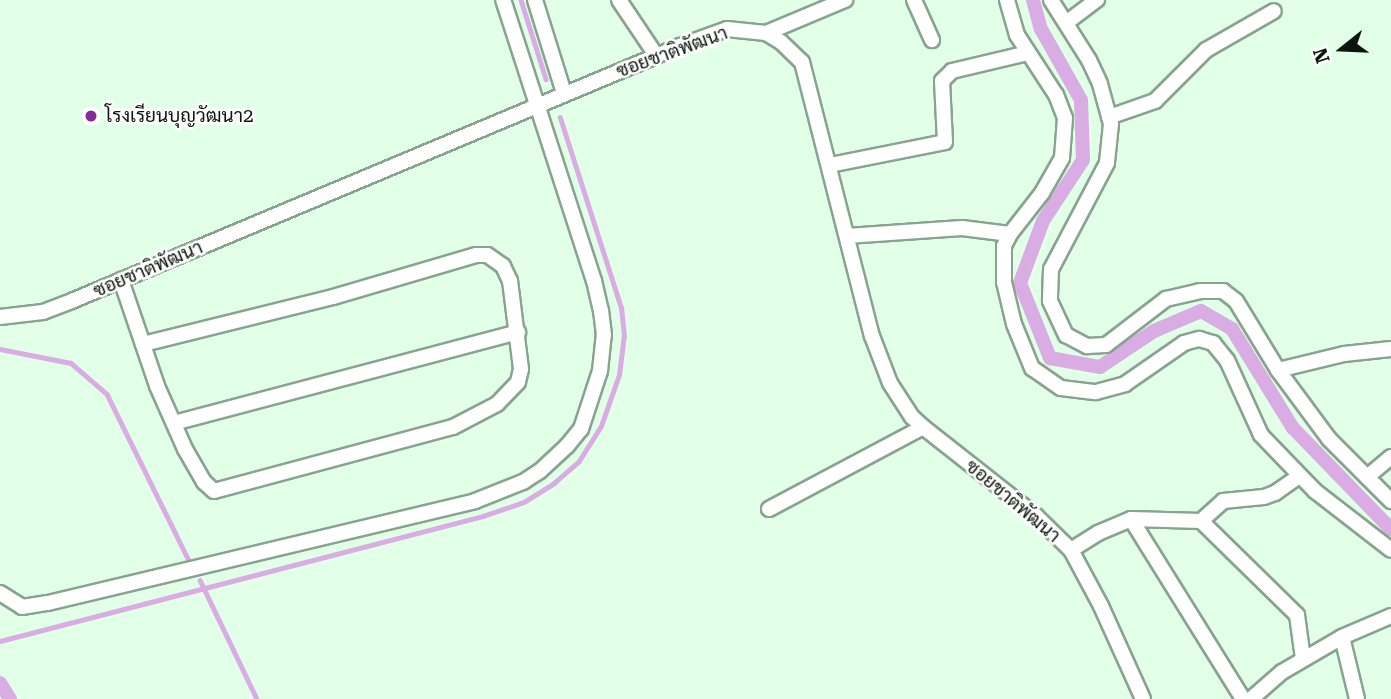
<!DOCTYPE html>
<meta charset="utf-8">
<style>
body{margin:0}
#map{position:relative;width:1391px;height:699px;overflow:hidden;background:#e2ffe8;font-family:"Roboto Serif",Sarabun,serif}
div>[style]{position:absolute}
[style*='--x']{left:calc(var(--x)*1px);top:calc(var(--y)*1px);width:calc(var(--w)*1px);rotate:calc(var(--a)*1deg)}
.stream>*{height:4.5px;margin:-2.25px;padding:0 2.25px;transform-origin:2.25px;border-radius:2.25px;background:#d9ace4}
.canal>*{height:14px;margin:-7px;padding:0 7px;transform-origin:7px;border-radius:7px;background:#d9ace4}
.roads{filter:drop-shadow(2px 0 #88a38e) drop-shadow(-2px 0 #88a38e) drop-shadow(0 2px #88a38e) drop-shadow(0 -2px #88a38e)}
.street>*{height:14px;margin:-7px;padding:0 7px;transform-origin:7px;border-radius:7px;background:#fff}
.dots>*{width:19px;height:19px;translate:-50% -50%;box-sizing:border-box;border:4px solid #fff;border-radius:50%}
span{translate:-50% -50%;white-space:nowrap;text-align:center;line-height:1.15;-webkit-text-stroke:5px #fff;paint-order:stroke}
.street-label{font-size:19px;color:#0b150d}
.poi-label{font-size:19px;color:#0b150d}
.left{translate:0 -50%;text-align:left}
.north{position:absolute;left:1307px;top:14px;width:70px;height:70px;-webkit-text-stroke:5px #fff;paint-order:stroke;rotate:252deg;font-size:19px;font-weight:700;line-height:28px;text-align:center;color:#0b150d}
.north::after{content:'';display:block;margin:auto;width:24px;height:32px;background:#0b150d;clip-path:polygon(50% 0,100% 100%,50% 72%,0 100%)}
</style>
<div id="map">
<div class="stream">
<i style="--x:521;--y:0;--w:83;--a:72.4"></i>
<i style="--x:0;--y:349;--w:72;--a:11.2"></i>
<i style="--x:71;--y:363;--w:48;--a:40.7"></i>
<i style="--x:107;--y:394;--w:188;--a:63.8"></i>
<i style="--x:200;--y:580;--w:132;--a:64.4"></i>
<i style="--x:0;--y:641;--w:499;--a:-14.5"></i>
<i style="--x:483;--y:516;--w:43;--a:-18.9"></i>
<i style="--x:524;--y:502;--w:36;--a:-32"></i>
<i style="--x:554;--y:483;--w:33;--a:-41"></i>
<i style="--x:579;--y:461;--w:41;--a:-57.8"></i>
<i style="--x:601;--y:426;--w:54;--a:-70.6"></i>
<i style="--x:619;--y:375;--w:39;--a:-83"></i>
<i style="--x:624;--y:336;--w:28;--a:-96"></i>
<i style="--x:621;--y:308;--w:200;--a:-107.8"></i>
</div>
<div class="canal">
<i style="--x:1033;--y:0;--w:30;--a:75"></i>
<i style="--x:1041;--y:29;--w:81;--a:60.6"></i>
<i style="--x:1081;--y:100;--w:60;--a:88.1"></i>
<i style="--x:1083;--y:160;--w:73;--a:123.3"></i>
<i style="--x:1043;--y:221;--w:66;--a:110.4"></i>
<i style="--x:1020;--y:283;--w:81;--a:68.2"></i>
<i style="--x:1050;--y:358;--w:51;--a:10.2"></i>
<i style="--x:1100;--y:367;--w:65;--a:-33.7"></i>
<i style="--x:1154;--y:331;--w:51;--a:-23.1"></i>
<i style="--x:1201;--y:311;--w:36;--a:30"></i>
<i style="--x:1232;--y:329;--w:116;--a:58.4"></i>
<i style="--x:1293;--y:428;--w:141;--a:45.9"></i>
<i style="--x:0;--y:683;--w:19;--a:58"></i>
</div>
<div class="roads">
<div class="street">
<i style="--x:535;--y:0;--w:97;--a:72.7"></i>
<i style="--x:619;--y:0;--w:66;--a:56.1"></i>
<i style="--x:914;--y:0;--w:44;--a:65.8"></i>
<i style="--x:1051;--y:0;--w:71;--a:57.7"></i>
<i style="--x:1089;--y:60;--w:26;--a:65"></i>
<i style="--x:1100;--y:84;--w:41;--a:74.6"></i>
<i style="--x:1111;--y:124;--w:39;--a:96"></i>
<i style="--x:1107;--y:163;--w:120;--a:117.8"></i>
<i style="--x:1051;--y:269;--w:32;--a:92"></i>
<i style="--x:1050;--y:301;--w:38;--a:65"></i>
<i style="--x:1066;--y:335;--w:24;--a:28"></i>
<i style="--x:1087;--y:346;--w:19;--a:-3"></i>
<i style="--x:1106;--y:345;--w:76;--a:-37.5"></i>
<i style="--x:1166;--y:299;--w:35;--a:-13"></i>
<i style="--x:1200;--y:291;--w:23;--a:0"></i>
<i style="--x:1223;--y:291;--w:16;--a:38"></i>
<i style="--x:1236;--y:301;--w:81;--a:58.7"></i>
<i style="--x:1278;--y:370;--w:86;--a:53.5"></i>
<i style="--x:1329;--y:439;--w:88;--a:45"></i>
<i style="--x:1066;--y:23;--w:39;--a:-37"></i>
<i style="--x:766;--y:33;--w:86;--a:-22.7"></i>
<i style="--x:1109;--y:117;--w:49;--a:-19.2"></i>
<i style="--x:1155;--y:101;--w:72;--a:-45"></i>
<i style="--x:1206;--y:50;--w:78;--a:-29.8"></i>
<i style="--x:830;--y:165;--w:117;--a:-11.3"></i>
<i style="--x:945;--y:142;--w:61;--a:-92.8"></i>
<i style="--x:942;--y:81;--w:14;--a:-45"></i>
<i style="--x:952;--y:71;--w:78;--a:-13.3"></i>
<i style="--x:1010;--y:234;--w:13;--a:117"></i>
<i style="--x:1004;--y:246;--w:36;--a:90"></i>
<i style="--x:1004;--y:282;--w:43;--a:76.6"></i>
<i style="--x:1014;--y:324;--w:48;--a:67.8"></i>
<i style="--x:1032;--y:368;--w:35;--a:35"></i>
<i style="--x:1061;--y:388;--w:35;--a:7"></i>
<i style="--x:1096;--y:392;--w:30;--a:-15"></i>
<i style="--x:1125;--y:384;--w:72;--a:-34.8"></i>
<i style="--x:1184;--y:343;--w:16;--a:-15"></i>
<i style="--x:1199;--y:339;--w:15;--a:16"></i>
<i style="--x:1213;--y:343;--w:22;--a:51"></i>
<i style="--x:1227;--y:360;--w:82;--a:65.6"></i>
<i style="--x:1261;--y:435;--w:78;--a:46"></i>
<i style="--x:1315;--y:491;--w:96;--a:37.8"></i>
<i style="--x:847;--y:236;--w:115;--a:-4"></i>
<i style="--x:962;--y:228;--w:48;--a:7.1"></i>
<i style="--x:1010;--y:234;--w:52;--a:-52"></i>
<i style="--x:1042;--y:193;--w:40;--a:-60.3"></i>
<i style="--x:1062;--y:158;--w:40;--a:-85.7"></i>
<i style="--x:1065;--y:118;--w:25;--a:-111"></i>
<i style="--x:1056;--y:95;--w:72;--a:-123"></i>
<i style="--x:1017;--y:35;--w:36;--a:-106"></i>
<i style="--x:121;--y:280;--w:112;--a:71.2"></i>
<i style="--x:157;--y:386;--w:69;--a:66"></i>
<i style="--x:185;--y:449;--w:38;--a:60"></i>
<i style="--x:204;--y:482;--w:13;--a:42"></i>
<i style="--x:214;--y:491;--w:247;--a:-15"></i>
<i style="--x:453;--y:427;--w:50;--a:-27.6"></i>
<i style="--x:497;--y:404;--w:30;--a:-46"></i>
<i style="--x:518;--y:382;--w:13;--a:-77"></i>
<i style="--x:521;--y:369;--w:89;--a:-97.1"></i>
<i style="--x:510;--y:281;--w:17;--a:-115"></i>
<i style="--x:503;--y:266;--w:19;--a:-145"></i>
<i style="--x:487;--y:255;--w:11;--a:180"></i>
<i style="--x:476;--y:255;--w:149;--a:163.6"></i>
<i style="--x:333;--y:297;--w:196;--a:166.1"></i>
<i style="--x:0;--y:317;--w:43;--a:-6.6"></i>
<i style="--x:43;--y:312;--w:33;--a:-21"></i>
<i style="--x:74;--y:300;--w:657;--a:-22.74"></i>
<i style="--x:680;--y:46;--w:50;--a:-19.9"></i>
<i style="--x:727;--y:29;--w:39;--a:6"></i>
<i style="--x:766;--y:33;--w:17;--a:31"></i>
<i style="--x:781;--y:42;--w:29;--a:44"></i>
<i style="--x:802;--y:62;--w:283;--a:75.7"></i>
<i style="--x:872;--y:336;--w:50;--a:69"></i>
<i style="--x:890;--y:383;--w:40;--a:57.1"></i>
<i style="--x:912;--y:417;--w:15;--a:42"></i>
<i style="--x:923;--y:427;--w:144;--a:38.2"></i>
<i style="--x:1036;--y:516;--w:49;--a:44.2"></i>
<i style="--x:1071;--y:550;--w:64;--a:61.8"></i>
<i style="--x:1101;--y:606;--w:102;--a:65.7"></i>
<i style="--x:1278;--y:370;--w:68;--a:-13.6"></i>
<i style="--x:1344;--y:354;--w:47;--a:-6.1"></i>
<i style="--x:174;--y:423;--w:356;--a:-14.8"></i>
<i style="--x:1367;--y:477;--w:31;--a:-40"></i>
<i style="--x:769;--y:509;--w:174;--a:-28"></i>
<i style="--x:1131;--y:519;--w:70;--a:1.6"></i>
<i style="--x:1201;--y:521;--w:134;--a:44.4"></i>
<i style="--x:1297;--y:615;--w:44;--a:82.2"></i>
<i style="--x:1201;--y:521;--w:30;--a:-42"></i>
<i style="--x:1223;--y:501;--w:41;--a:-5.6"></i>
<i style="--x:1264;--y:497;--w:12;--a:-20"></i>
<i style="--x:1275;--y:493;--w:29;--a:-35"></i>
<i style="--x:1071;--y:550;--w:32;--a:-32"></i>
<i style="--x:1098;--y:533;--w:36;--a:-23"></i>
<i style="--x:1131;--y:519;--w:212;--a:58.1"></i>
<i style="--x:0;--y:593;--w:26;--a:32"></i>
<i style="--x:22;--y:607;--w:26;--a:-9"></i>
<i style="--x:48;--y:603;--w:439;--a:-13.4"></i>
<i style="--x:475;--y:501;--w:52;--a:-21.6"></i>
<i style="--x:523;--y:482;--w:20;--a:-33"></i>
<i style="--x:540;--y:471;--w:37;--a:-43"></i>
<i style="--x:567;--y:446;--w:22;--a:-51"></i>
<i style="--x:581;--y:429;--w:61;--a:-71.9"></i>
<i style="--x:600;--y:371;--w:36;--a:-84"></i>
<i style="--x:604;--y:335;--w:24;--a:-97"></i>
<i style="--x:601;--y:311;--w:31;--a:-103"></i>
<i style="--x:594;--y:281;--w:295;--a:-107.9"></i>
<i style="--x:1342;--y:637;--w:64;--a:76.4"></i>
<i style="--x:1251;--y:699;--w:41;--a:-41.1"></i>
<i style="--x:1282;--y:672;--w:69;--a:-30.3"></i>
<i style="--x:1342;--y:637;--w:53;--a:-23.2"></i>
</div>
</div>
<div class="dots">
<i style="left:91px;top:116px;background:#852c99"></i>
</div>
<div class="street-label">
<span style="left:672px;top:52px;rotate:-20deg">ซอยชาติพัฒนา</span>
<span style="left:148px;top:269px;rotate:-23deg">ซอยชาติพัฒนา</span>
<span style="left:1013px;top:501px;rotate:40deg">ซอยชาติพัฒนา</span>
</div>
<div class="poi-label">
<span class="left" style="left:105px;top:116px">โรงเรียนบุญวัฒนา2</span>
</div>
<div class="north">N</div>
</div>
